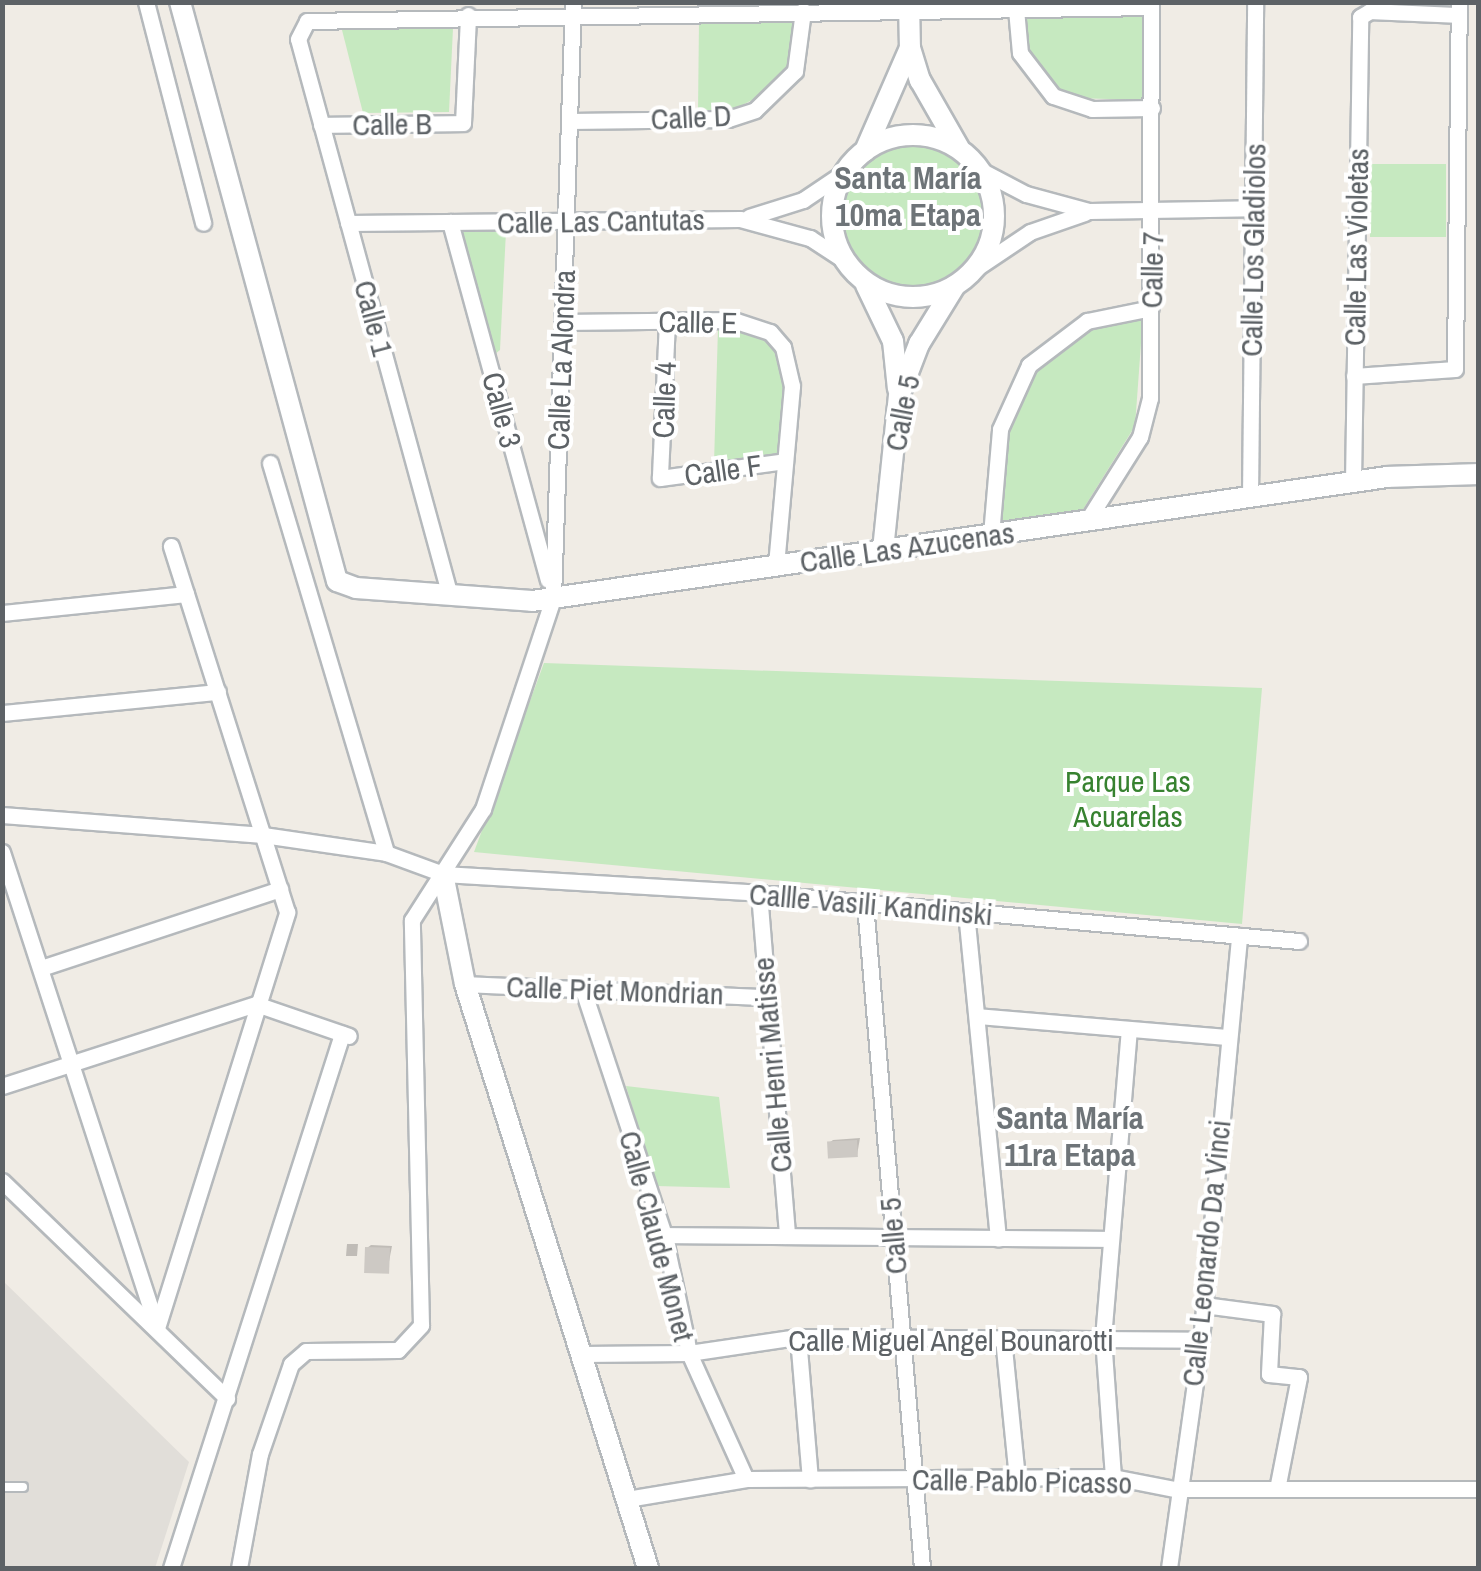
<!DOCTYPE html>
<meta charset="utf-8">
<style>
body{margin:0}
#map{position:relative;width:1481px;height:1571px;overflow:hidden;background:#f0ece5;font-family:"Archivo Narrow",sans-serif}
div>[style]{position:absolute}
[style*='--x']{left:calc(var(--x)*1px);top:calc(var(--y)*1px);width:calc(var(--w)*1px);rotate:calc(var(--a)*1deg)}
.industrial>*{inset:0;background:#e1ded9}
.green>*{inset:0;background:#c6e9c0;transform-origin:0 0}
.round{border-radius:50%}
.shadow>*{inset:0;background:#0003}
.building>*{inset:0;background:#cdc9c4;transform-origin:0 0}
.roads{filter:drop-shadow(2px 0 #b5b9bc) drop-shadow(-2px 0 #b5b9bc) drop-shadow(0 2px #b5b9bc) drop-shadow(0 -2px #b5b9bc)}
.service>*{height:8px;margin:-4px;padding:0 4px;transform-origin:4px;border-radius:4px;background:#fff}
.minor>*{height:15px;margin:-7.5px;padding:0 7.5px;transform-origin:7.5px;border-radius:7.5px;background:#fff}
.tertiary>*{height:20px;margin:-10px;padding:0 10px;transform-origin:10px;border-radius:10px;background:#fff}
.tertiary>.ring{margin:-10px;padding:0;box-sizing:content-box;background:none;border:20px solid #fff;border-radius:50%}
span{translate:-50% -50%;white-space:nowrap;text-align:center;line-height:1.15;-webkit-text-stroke:8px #fff;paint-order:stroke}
.street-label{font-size:30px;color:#5d6266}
.park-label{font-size:30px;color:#378230}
.neighbourhood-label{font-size:32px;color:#6e7478;font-weight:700}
.frame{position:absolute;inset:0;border:5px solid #5d6266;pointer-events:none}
</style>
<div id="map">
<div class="industrial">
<i style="clip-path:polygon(2px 1280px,189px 1462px,155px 1568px,3px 1568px)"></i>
</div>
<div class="green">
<i style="clip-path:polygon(1025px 16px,1144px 16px,1145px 100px,1072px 98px,1056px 88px,1029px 57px)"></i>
<i style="clip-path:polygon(699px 20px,798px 20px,790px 64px,777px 87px,731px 111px,698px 111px)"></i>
<i style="clip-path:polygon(453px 28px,449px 112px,363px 113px,342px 30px)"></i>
<i class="round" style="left:840px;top:144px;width:146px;height:146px"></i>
<i style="left:1370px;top:164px;width:76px;height:73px"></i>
<i style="clip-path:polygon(506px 231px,500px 350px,495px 354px,462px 232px)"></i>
<i style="clip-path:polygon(1143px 316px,1135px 426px,1082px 511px,1001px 524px,1010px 426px,1031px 373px,1078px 334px)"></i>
<i style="clip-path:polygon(718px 328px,756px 332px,779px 355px,786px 376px,779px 455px,714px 463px)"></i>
<i style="clip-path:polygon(544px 663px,1262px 688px,1242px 924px,474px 852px)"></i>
<i style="clip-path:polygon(626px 1086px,719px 1097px,730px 1188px,656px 1186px)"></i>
</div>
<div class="shadow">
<i style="clip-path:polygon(860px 1138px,857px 1155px,829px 1143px,833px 1140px)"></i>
<i style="clip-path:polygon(358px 1244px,357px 1256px,346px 1256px,347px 1244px)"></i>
<i style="clip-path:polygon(371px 1245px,392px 1246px,387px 1272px,367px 1248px)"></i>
</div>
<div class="building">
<i style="left:857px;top:1140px;width:17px;height:30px;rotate:87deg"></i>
<i style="left:365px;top:1247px;width:25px;height:26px;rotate:2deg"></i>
</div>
<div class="roads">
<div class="service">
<i style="--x:2;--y:1487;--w:21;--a:0"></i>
</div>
<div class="minor">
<i style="--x:146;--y:2;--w:228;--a:75.5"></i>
<i style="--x:1016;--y:9;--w:44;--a:84.8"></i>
<i style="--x:1020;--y:53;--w:54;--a:52.5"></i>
<i style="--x:1053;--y:96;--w:41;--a:18.4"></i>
<i style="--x:1092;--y:109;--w:60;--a:-1"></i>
<i style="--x:569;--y:121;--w:159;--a:-0.7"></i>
<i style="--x:728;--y:119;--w:28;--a:-18"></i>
<i style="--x:755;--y:110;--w:56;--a:-44.3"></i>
<i style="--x:795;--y:71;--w:61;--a:-82.4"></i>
<i style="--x:321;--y:125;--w:142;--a:-0.8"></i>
<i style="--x:463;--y:123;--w:108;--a:-87.3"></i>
<i style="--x:980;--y:170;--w:52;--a:27.6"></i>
<i style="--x:1026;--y:194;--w:65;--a:15.1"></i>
<i style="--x:1089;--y:211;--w:164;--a:-1"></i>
<i style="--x:749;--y:217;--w:57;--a:-17.5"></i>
<i style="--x:803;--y:200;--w:52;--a:-34"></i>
<i style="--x:450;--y:222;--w:371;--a:74.7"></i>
<i style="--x:348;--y:223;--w:392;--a:-0.6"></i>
<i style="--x:740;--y:219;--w:73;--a:15.2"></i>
<i style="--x:810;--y:238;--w:42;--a:33.3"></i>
<i style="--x:975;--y:269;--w:66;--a:-33.9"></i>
<i style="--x:1030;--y:232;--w:58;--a:-19.1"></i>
<i style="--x:667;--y:321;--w:157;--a:92.6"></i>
<i style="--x:660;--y:478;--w:126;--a:-7.7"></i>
<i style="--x:562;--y:322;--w:171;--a:-0.7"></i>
<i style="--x:733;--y:320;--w:39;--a:18"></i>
<i style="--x:770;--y:332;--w:20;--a:49"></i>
<i style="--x:783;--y:347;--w:40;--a:77"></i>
<i style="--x:792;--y:386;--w:181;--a:95.1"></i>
<i style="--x:1354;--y:376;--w:101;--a:-4"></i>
<i style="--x:1455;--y:369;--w:367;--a:-89.4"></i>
<i style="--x:270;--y:463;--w:407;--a:73.4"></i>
<i style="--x:1353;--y:482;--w:465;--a:-89.1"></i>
<i style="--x:1360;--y:17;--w:12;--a:-31"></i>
<i style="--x:1370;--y:11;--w:89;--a:2.6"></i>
<i style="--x:1250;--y:497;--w:495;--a:-89.4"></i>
<i style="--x:1087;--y:521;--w:99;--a:-57.8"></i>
<i style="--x:1140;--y:437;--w:40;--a:-75.6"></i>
<i style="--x:1150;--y:398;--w:396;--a:-89.9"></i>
<i style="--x:991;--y:535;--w:106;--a:-85.1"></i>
<i style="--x:1000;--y:429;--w:70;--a:-65.6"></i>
<i style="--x:1029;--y:365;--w:73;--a:-37.2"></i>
<i style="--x:1087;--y:321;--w:65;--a:-11.5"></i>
<i style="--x:450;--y:596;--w:577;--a:-105.26"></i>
<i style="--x:298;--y:39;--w:20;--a:-63"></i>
<i style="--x:307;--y:21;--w:844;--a:-0.95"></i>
<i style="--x:2;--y:613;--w:185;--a:-5.9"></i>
<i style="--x:2;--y:713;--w:217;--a:-5.6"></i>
<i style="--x:2;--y:815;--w:262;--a:4.4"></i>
<i style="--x:263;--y:835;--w:124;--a:8.3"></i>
<i style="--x:386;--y:853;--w:61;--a:20.2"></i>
<i style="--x:443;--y:874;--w:317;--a:3.4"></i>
<i style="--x:759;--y:893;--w:542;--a:5.08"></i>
<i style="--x:2;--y:852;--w:501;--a:71.96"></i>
<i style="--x:759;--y:893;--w:344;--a:85.3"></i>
<i style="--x:865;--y:904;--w:666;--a:85.09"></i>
<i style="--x:966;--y:912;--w:328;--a:84.4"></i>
<i style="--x:41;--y:968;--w:252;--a:-18.3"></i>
<i style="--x:465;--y:984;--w:300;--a:2.5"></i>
<i style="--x:582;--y:987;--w:261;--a:71.7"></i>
<i style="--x:664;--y:1235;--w:121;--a:78"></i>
<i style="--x:689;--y:1353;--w:138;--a:65.7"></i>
<i style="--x:977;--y:1016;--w:252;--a:4.8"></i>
<i style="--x:2;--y:1086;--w:267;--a:-17.9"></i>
<i style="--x:256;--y:1004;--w:98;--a:19"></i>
<i style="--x:2;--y:1181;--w:313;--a:44"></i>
<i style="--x:664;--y:1235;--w:447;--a:0.5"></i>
<i style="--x:1204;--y:1305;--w:69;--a:7.5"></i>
<i style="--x:1272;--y:1314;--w:60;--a:92.9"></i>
<i style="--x:1269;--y:1374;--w:30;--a:6"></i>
<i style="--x:1299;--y:1377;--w:114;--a:101.1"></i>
<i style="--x:157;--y:1328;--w:436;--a:-72.6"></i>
<i style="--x:287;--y:912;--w:384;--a:-107.6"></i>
<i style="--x:798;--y:1337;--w:143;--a:85.2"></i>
<i style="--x:1003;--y:1338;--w:141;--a:84.3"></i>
<i style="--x:581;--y:1354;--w:108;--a:-0.5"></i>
<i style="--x:689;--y:1353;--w:110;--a:-8.4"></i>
<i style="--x:798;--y:1337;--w:403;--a:0.4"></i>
<i style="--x:1113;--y:1477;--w:139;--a:-94.1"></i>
<i style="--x:1103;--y:1338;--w:310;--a:-85.2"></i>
<i style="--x:627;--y:1499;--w:121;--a:-9.5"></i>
<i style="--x:746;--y:1479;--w:367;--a:-0.3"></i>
<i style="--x:1113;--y:1477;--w:63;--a:11"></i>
<i style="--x:1175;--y:1489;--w:303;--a:0"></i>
<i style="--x:171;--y:1568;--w:561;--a:-72.24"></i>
<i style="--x:239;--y:1568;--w:116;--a:-79.6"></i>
<i style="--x:260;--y:1454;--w:95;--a:-71"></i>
<i style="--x:291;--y:1364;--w:20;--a:-41"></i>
<i style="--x:306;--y:1351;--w:92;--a:-0.6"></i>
<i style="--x:398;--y:1350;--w:34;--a:-47"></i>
<i style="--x:421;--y:1325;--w:405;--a:-91.3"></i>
<i style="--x:412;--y:920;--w:132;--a:-57.4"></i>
<i style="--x:483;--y:809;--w:222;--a:-71.6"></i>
<i style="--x:553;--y:598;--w:596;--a:-88.08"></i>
<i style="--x:1169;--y:1568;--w:230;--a:-82"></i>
<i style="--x:1201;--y:1340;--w:406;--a:-84.6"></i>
</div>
<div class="tertiary">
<i style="--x:180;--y:2;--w:600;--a:74.83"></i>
<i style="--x:337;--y:581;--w:20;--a:20"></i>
<i style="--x:356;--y:588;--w:176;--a:4.2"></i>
<i style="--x:532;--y:601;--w:864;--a:-8.25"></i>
<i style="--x:1387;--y:477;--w:91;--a:-1.9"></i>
<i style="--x:909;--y:2;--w:46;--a:88.8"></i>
<i style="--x:910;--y:48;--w:34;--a:73"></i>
<i style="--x:920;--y:80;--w:78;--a:60.2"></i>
<i class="ring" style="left:832px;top:135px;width:142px;height:142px"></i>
<i style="--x:865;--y:151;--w:112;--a:-66.4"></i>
<i style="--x:866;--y:285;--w:62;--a:64.3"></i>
<i style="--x:893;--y:341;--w:48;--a:84.1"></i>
<i style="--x:883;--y:550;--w:155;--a:-84.1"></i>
<i style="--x:899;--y:396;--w:56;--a:-69"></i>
<i style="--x:919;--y:344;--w:67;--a:-58.4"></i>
<i style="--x:443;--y:874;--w:112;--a:78.7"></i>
<i style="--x:465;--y:984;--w:612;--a:72.6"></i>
</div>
</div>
<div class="street-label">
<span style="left:691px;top:117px;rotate:-3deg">Calle D</span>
<span style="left:392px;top:124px;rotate:-1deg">Calle B</span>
<span style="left:601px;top:221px;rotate:-1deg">Calle Las Cantutas</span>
<span style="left:1356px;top:247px;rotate:-89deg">Calle Las Violetas</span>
<span style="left:1253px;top:250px;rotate:-89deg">Calle Los Gladiolos</span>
<span style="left:1152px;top:270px;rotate:-89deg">Calle 7</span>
<span style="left:374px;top:318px;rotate:75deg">Calle 1</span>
<span style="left:698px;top:322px;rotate:1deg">Calle E</span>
<span style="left:561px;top:360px;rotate:-88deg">Calle La Alondra</span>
<span style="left:664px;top:400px;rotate:-88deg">Calle 4</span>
<span style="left:502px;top:410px;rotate:75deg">Calle 3</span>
<span style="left:902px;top:413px;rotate:-79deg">Calle 5</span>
<span style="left:723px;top:470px;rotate:-8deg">Calle F</span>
<span style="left:907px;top:547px;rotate:-8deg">Calle Las Azucenas</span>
<span style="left:871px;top:904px;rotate:5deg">Callle Vasili Kandinski</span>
<span style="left:615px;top:990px;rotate:2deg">Calle Piet Mondrian</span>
<span style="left:772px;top:1065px;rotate:-95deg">Calle Henri Matisse</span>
<span style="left:657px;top:1236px;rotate:75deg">Calle Claude Monet</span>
<span style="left:893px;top:1236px;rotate:-95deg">Calle 5</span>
<span style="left:1206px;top:1253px;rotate:-84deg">Calle Leonardo Da Vinci</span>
<span style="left:951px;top:1340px">Calle Miguel Angel Bounarotti</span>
<span style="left:1022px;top:1481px;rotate:1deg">Calle Pablo Picasso</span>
</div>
<div class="park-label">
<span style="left:1128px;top:798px">Parque Las<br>Acuarelas</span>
</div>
<div class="neighbourhood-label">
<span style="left:908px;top:197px">Santa María<br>10ma Etapa</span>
<span style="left:1070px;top:1137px">Santa María<br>11ra Etapa</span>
</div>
<div class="frame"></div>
</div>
